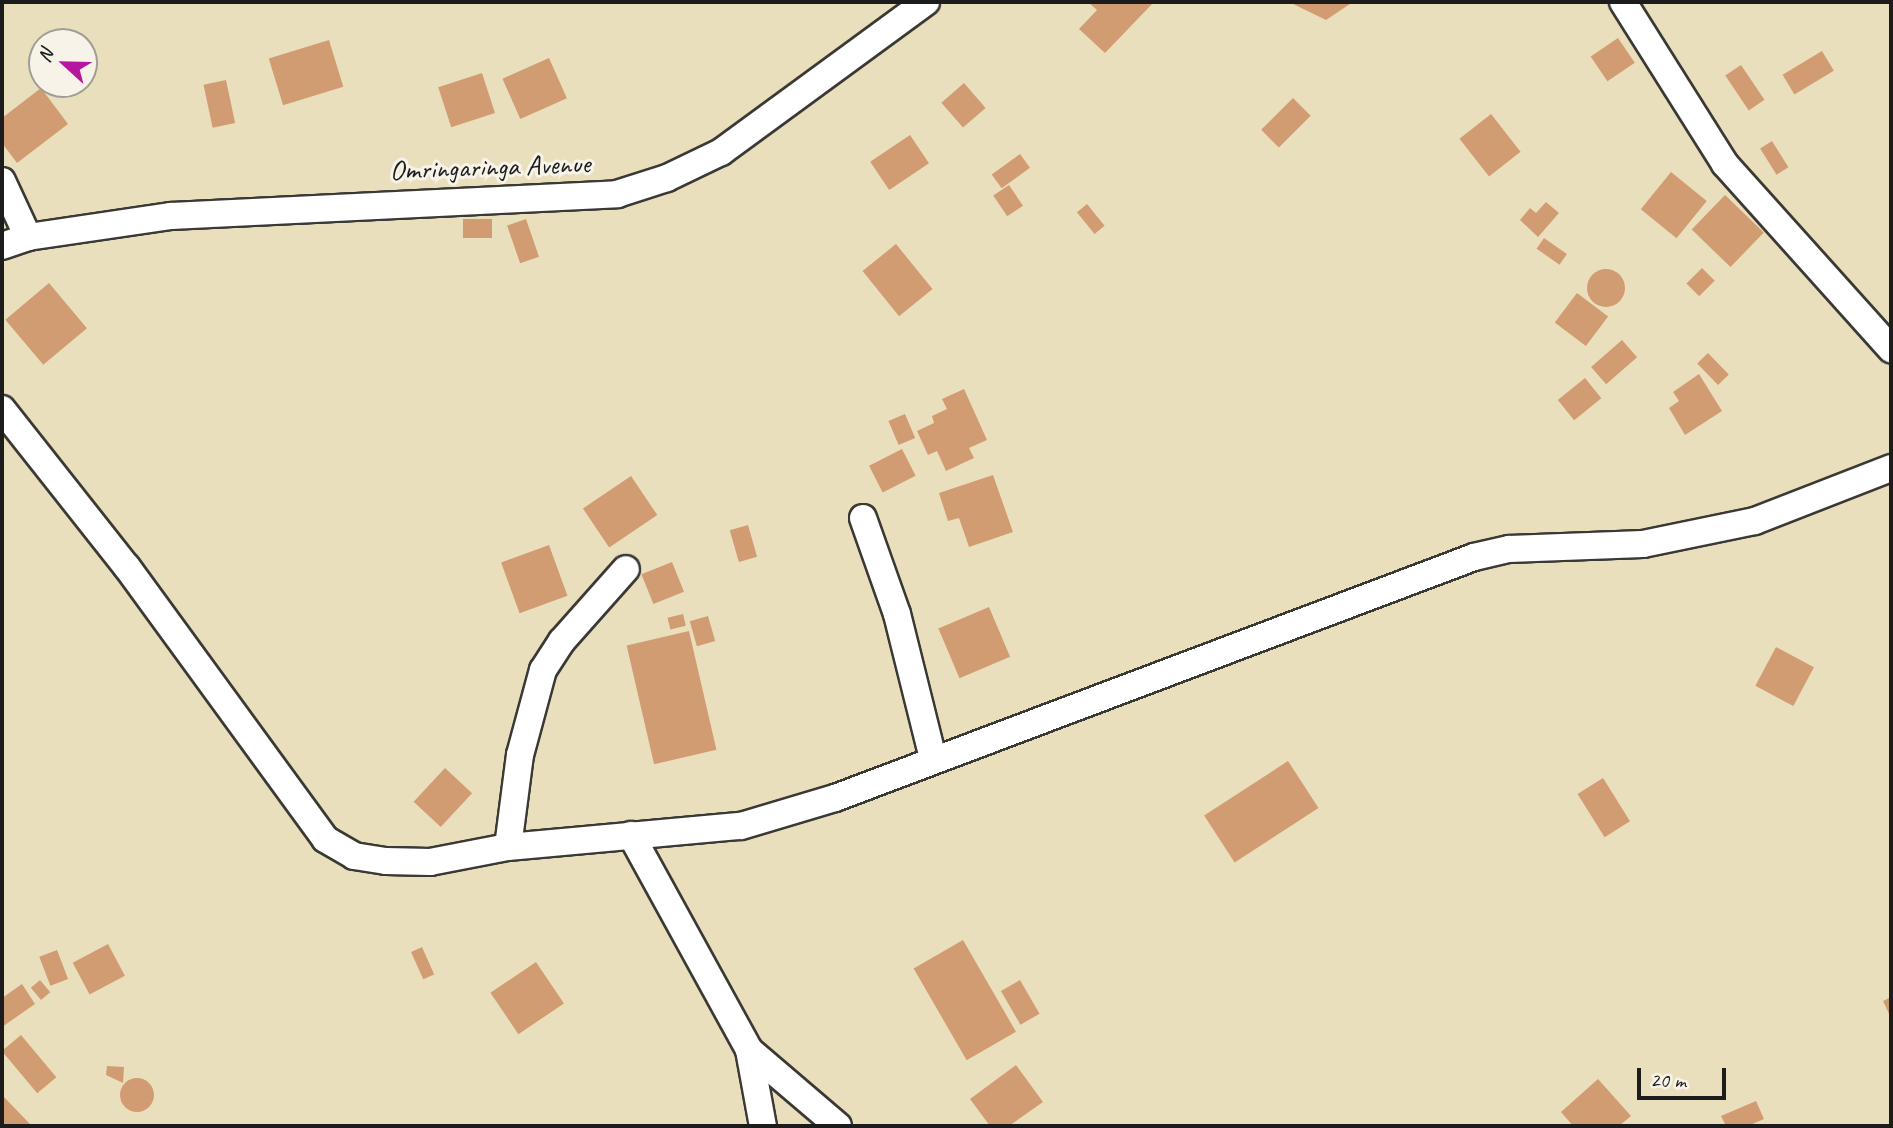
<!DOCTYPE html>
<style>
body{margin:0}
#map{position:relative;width:1893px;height:1128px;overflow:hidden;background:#eadfbc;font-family:Caveat,sans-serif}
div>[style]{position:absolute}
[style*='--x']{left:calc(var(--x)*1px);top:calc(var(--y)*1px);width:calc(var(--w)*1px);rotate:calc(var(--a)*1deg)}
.building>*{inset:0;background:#d29c72;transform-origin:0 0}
.round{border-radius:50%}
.roads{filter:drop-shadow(2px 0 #3b3934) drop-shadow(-2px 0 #3b3934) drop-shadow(0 2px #3b3934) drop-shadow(0 -2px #3b3934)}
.street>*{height:26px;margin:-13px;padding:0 13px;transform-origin:13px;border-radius:13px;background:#fff}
span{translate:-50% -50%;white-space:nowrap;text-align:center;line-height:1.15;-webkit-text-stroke:6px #f7f3e8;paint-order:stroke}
.street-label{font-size:28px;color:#1c1c1c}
.frame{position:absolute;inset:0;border:4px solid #1c1c1c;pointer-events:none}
.north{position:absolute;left:28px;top:28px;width:70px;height:70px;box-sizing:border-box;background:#f7f3e8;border:2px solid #9f9d96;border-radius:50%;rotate:292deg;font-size:19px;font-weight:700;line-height:28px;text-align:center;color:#1c1c1c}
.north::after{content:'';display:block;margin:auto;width:24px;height:32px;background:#b5179e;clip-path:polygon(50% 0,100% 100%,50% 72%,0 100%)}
.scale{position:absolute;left:1637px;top:1068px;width:89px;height:32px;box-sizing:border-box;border:4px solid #1c1c1c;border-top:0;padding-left:9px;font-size:21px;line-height:24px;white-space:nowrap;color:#1c1c1c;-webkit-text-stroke:5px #f7f3e8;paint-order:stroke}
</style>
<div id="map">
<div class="building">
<i style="clip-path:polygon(1088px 2px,1154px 2px,1105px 53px,1079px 29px,1097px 10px)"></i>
<i style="clip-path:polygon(1289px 2px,1353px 2px,1326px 20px)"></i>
<i style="left:1618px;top:38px;width:30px;height:33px;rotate:56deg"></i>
<i style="left:329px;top:40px;width:49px;height:63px;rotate:73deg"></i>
<i style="left:1822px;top:51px;width:23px;height:46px;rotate:59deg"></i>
<i style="left:549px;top:58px;width:44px;height:51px;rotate:66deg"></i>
<i style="left:1741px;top:65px;width:42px;height:19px;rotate:56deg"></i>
<i style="left:482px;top:73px;width:42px;height:46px;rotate:72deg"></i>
<i style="left:226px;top:80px;width:44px;height:23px;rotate:78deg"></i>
<i style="left:964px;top:83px;width:33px;height:30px;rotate:49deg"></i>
<i style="clip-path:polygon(41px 88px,68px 124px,17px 163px,2px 143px,2px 118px)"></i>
<i style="left:1293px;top:98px;width:25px;height:45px;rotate:45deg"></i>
<i style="left:1491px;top:114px;width:48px;height:40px;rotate:52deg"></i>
<i style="left:910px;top:135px;width:34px;height:48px;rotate:56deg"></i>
<i style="left:1772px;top:141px;width:31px;height:14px;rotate:58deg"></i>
<i style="left:1020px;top:154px;width:17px;height:35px;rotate:54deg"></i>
<i style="left:1671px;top:172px;width:46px;height:48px;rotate:39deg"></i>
<i style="left:1009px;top:185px;width:25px;height:19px;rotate:56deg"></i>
<i style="left:1725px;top:195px;width:54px;height:48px;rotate:44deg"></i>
<i style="clip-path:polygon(1546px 202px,1559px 213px,1538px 237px,1520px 220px,1530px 208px,1536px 213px)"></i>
<i style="left:1087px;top:204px;width:28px;height:13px;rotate:51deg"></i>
<i style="left:463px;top:219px;width:29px;height:19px"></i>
<i style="left:526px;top:219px;width:40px;height:20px;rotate:71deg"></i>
<i style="left:1544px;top:238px;width:28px;height:13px;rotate:35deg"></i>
<i style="left:896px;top:244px;width:58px;height:43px;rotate:51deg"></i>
<i style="left:1702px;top:268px;width:18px;height:22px;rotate:45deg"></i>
<i class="round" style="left:1587px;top:269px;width:38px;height:38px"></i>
<i style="left:49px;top:283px;width:59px;height:57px;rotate:50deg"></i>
<i style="left:1577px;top:293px;width:39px;height:37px;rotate:37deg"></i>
<i style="left:1622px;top:340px;width:23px;height:41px;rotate:49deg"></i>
<i style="left:1708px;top:353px;width:30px;height:15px;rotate:46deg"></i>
<i style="clip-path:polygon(1699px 374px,1722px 411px,1685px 435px,1669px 408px,1679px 401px,1673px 392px)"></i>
<i style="left:1585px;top:378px;width:26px;height:35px;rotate:51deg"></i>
<i style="clip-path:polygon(964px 389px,987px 440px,969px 448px,974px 458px,946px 471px,937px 451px,928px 455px,917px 431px,934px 423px,932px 416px,947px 409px,942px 399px)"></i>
<i style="left:905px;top:414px;width:26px;height:18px;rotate:67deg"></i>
<i style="left:902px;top:449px;width:30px;height:37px;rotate:63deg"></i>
<i style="clip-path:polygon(993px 475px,1013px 532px,969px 547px,959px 518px,948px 521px,939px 493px)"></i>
<i style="left:631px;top:476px;width:47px;height:58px;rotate:56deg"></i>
<i style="left:748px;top:525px;width:33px;height:19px;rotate:74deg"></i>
<i style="left:549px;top:545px;width:54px;height:51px;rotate:70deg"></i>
<i style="left:672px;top:562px;width:32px;height:33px;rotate:68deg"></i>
<i style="left:989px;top:607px;width:54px;height:55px;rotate:67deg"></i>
<i style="left:683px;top:614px;width:12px;height:16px;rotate:76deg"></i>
<i style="left:708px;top:616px;width:26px;height:19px;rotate:74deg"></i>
<i style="left:689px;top:631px;width:122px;height:64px;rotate:77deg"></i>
<i style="left:1776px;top:647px;width:43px;height:44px;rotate:28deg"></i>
<i style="left:1288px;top:761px;width:56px;height:100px;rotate:57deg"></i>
<i style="left:445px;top:768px;width:37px;height:46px;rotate:43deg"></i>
<i style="left:1603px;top:778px;width:51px;height:30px;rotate:58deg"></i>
<i style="left:963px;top:940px;width:106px;height:57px;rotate:60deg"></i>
<i style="left:108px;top:944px;width:36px;height:40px;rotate:62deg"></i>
<i style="left:422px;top:947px;width:30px;height:12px;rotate:66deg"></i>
<i style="left:57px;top:950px;width:31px;height:19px;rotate:69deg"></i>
<i style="left:536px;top:962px;width:50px;height:55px;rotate:56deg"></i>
<i style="left:40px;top:980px;width:16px;height:12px;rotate:50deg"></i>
<i style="left:1020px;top:980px;width:39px;height:22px;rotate:60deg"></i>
<i style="clip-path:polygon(22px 984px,35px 1004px,2px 1027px,2px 998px)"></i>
<i style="clip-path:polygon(1891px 997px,1891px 1018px,1883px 1001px)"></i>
<i style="left:21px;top:1035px;width:55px;height:25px;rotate:50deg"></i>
<i style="clip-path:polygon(1016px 1065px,1043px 1102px,1009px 1126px,990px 1126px,970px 1099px)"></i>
<i style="clip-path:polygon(107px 1066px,124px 1067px,123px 1083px,106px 1075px)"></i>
<i class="round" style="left:120px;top:1078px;width:34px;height:34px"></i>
<i style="clip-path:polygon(1598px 1079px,1631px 1116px,1619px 1126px,1573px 1126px,1561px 1112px)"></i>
<i style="clip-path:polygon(2px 1095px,30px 1124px,28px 1126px,2px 1126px)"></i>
<i style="clip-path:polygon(1756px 1101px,1764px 1119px,1748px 1126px,1726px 1126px,1721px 1116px)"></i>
</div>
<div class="roads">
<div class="street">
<i style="--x:1623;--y:2;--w:191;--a:57.8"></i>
<i style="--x:1725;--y:164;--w:249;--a:48.1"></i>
<i style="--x:2;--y:181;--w:62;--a:65.1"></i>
<i style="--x:2;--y:246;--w:28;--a:-19"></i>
<i style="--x:28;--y:237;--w:145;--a:-8.4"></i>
<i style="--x:171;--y:216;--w:447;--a:-2.8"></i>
<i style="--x:617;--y:194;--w:52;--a:-17.7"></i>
<i style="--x:667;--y:178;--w:60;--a:-25.7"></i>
<i style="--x:721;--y:152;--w:254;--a:-36.2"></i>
<i style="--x:2;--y:409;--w:201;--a:51.7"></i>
<i style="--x:127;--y:567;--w:336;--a:53.9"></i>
<i style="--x:325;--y:839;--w:34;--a:30"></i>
<i style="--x:354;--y:856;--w:32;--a:9"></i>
<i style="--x:386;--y:861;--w:44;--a:1.3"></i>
<i style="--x:430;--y:862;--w:79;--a:-10.9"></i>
<i style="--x:508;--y:847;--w:234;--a:-5.2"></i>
<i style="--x:741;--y:826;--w:98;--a:-16.6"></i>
<i style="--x:835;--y:798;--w:683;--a:-20.66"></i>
<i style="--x:1474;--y:557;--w:36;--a:-13"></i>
<i style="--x:1509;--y:549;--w:134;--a:-2.1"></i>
<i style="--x:1643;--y:544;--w:114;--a:-11.6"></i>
<i style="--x:1755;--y:521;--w:146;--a:-21.3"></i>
<i style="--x:863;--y:518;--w:102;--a:70.5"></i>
<i style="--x:897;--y:614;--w:148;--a:76"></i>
<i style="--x:631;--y:835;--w:245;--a:61.2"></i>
<i style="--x:749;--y:1050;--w:77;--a:79.6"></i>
<i style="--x:508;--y:847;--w:93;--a:-82.6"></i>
<i style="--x:520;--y:755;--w:88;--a:-74.9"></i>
<i style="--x:543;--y:670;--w:35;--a:-57"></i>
<i style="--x:562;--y:641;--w:96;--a:-48.4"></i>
<i style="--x:749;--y:1050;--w:117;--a:40.5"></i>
</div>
</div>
<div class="street-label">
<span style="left:490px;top:167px;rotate:-2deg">Omringaringa Avenue</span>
</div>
<div class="frame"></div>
<div class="north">N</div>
<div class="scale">20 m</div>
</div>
